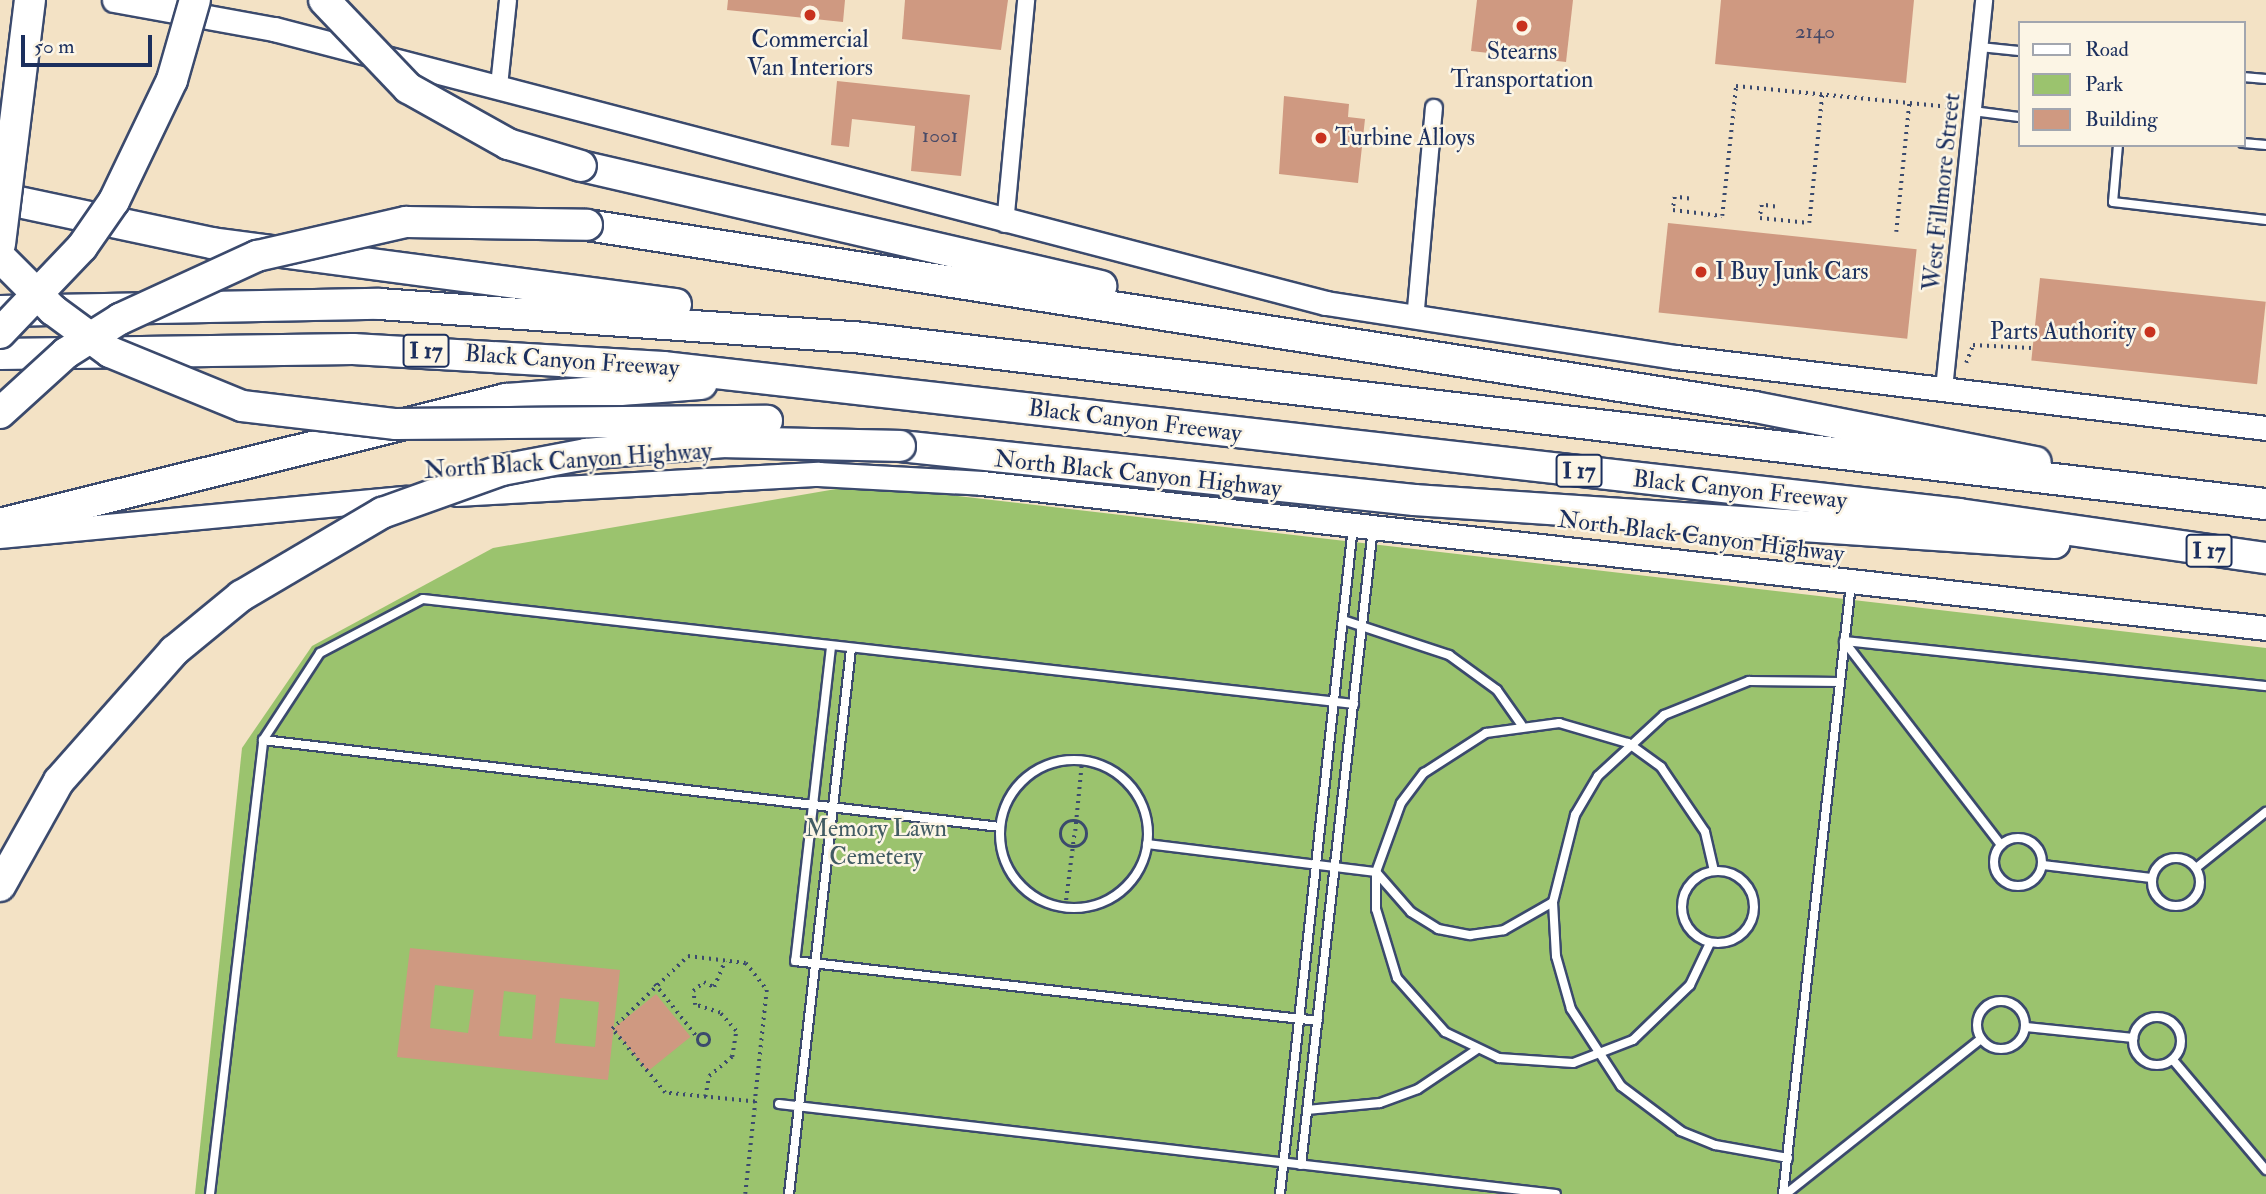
<!DOCTYPE html>
<style>
body{margin:0}
#map{position:relative;width:2266px;height:1194px;overflow:hidden;background:#f3e2c5;font-family:"IM FELL Double Pica",serif}
div>[style]{position:absolute}
[style*='--x']{left:calc(var(--x)*1px);top:calc(var(--y)*1px);width:calc(var(--w)*1px);rotate:calc(var(--a)*1deg)}
.green>*{inset:0;background:#9bc36e}
.building>*{inset:0;background:#cf9981;transform-origin:0 0}
.path>*{height:3.5px;margin-top:-1.75px;transform-origin:0;background:repeating-linear-gradient(90deg,#3b4a6d 0 2px,transparent 0 7px)}
.path>.ring{margin:-1.75px;padding:0;box-sizing:content-box;background:none;border:3.5px solid #3b4a6d;border-radius:50%}
.roads{filter:drop-shadow(2px 0 #3b4a6d) drop-shadow(-2px 0 #3b4a6d) drop-shadow(0 2px #3b4a6d) drop-shadow(0 -2px #3b4a6d)}
.lane>*{height:8px;margin:-4px;padding:0 4px;transform-origin:4px;border-radius:4px;background:#fff}
.lane>.ring{margin:-4px;padding:0;box-sizing:content-box;background:none;border:8px solid #fff;border-radius:50%}
.street>*{height:16px;margin:-8px;padding:0 8px;transform-origin:8px;border-radius:8px;background:#fff}
.secondary>*{height:23px;margin:-11.5px;padding:0 11.5px;transform-origin:11.5px;border-radius:11.5px;background:#fff}
.highway>*{height:30px;margin:-15px;padding:0 15px;transform-origin:15px;border-radius:15px;background:#fff}
.bridges{filter:drop-shadow(2px 0 #3b4a6d) drop-shadow(-2px 0 #3b4a6d) drop-shadow(0 2px #3b4a6d) drop-shadow(0 -2px #3b4a6d)}
.highway-bridge>*{height:30px;margin:-15px;padding:0 15px;transform-origin:15px;border-radius:15px;background:#fff}
.dots>*{width:19px;height:19px;translate:-50% -50%;box-sizing:border-box;border:4px solid #fcf5e5;border-radius:50%}
span{translate:-50% -50%;white-space:nowrap;text-align:center;line-height:1.15;-webkit-text-stroke:5px #fcf5e5;paint-order:stroke}
.number-label{font-size:21px;color:#484a67}
.number-label span{-webkit-text-stroke-width:0}
.shield-label span{padding:2px 5px;background:#fcf5e5;border:2px solid;border-radius:5px;-webkit-text-stroke-width:0}
.shield-label{font-size:23px;color:#1b2f5e;font-weight:700}
.poi-label{font-size:24px;color:#1b2f5e}
.left{translate:0 -50%;text-align:left}
.right{translate:-100% -50%;text-align:right}
.street-label{font-size:24px;color:#1b2f5e}
.park-label{font-size:24px;color:#415b63}
.legend{position:absolute;left:2018px;top:21px;width:228px;height:126px;box-sizing:border-box;background:#fcf5e5;border:2px solid #a2a6af;margin:0;padding:9px 12px;list-style:none;font-size:21px;color:#1b2f5e}
.legend li{display:flex;align-items:center;gap:14px;height:35px}
.legend b{width:35px;border:2px solid #a2a6af}
.scale{position:absolute;left:21px;top:35px;width:131px;height:32px;box-sizing:border-box;border:4px solid #1b2f5e;border-top:0;padding-left:9px;font-size:21px;line-height:24px;white-space:nowrap;color:#1b2f5e;-webkit-text-stroke:5px #fcf5e5;paint-order:stroke}
</style>
<div id="map">
<div class="green">
<i style="clip-path:polygon(836px 489px,923px 492px,2266px 648px,2266px 1194px,195px 1194px,242px 748px,312px 646px,493px 548px)"></i>
</div>
<div class="building">
<i style="clip-path:polygon(728px 0,845px 0,843px 22px,727px 10px)"></i>
<i style="clip-path:polygon(905px 0,1008px 0,1001px 50px,902px 39px)"></i>
<i style="clip-path:polygon(1477px 0,1573px 0,1566px 62px,1471px 51px)"></i>
<i style="clip-path:polygon(1721px 0,1914px 0,1906px 83px,1715px 64px)"></i>
<i style="clip-path:polygon(837px 81px,970px 95px,961px 176px,911px 171px,915px 126px,852px 119px,849px 147px,831px 145px)"></i>
<i style="clip-path:polygon(1284px 96px,1349px 104px,1348px 117px,1365px 119px,1358px 183px,1279px 174px)"></i>
<i style="left:1668px;top:223px;width:250px;height:90px;rotate:6deg"></i>
<i style="left:2040px;top:278px;width:227px;height:83px;rotate:6deg"></i>
<i style="clip-path:polygon(evenodd,410px 948px,620px 970px,608px 1080px,397px 1057px,410px 948px,435px 985px,474px 990px,468px 1033px,430px 1028px,435px 985px,410px 948px,504px 991px,536px 995px,532px 1039px,499px 1036px,504px 991px,410px 948px,560px 998px,599px 1002px,595px 1047px,555px 1043px,560px 998px)"></i>
<i style="left:656px;top:994px;width:55px;height:55px;rotate:51deg"></i>
</div>
<div class="path">
<i style="--x:1689;--y:199;--w:14;--a:-172"></i>
<i style="--x:1675;--y:197;--w:13;--a:99"></i>
<i style="--x:1673;--y:210;--w:49;--a:7"></i>
<i style="--x:1722;--y:216;--w:131;--a:-83.9"></i>
<i style="--x:1736;--y:86;--w:215;--a:5.6"></i>
<i style="--x:1950;--y:107;--w:8;--a:50"></i>
<i style="--x:1775;--y:207;--w:13;--a:-171"></i>
<i style="--x:1762;--y:205;--w:13;--a:99"></i>
<i style="--x:1760;--y:218;--w:49;--a:5.8"></i>
<i style="--x:1809;--y:223;--w:130;--a:-84.2"></i>
<i style="--x:1896;--y:232;--w:130;--a:-84.2"></i>
<i style="--x:1966;--y:363;--w:19;--a:-69"></i>
<i style="--x:1973;--y:345;--w:58;--a:3"></i>
<i class="ring" style="left:1061px;top:821px;width:22.5px;height:22.5px"></i>
<i style="--x:1075;--y:831;--w:71;--a:-84.4"></i>
<i style="--x:1065;--y:907;--w:72;--a:-82.8"></i>
<i style="--x:655;--y:984;--w:69;--a:51.5"></i>
<i class="ring" style="left:698px;top:1034px;width:8.5px;height:8.5px"></i>
<i style="--x:705;--y:1097;--w:21;--a:-79"></i>
<i style="--x:709;--y:1076;--w:30;--a:-40"></i>
<i style="--x:732;--y:1057;--w:26;--a:-81"></i>
<i style="--x:736;--y:1031;--w:24;--a:-132"></i>
<i style="--x:720;--y:1013;--w:26;--a:-162"></i>
<i style="--x:695;--y:1005;--w:14;--a:-98"></i>
<i style="--x:693;--y:991;--w:14;--a:-39"></i>
<i style="--x:704;--y:982;--w:11;--a:27"></i>
<i style="--x:714;--y:987;--w:28;--a:-67"></i>
<i style="--x:745;--y:1194;--w:93;--a:-83.8"></i>
<i style="--x:755;--y:1102;--w:90;--a:-174.3"></i>
<i style="--x:665;--y:1093;--w:83;--a:-129.6"></i>
<i style="--x:612;--y:1029;--w:105;--a:-43.8"></i>
<i style="--x:688;--y:956;--w:58;--a:6.9"></i>
<i style="--x:746;--y:963;--w:34;--a:52"></i>
<i style="--x:767;--y:990;--w:113;--a:96.1"></i>
</div>
<div class="roads">
<div class="lane">
<i style="--x:1980;--y:47;--w:39;--a:6"></i>
<i style="--x:2243;--y:77;--w:23;--a:5"></i>
<i style="--x:1973;--y:111;--w:46;--a:7.4"></i>
<i style="--x:2243;--y:143;--w:23;--a:5"></i>
<i style="--x:2118;--y:145;--w:57;--a:95"></i>
<i style="--x:2113;--y:202;--w:154;--a:6.7"></i>
<i style="--x:1343;--y:620;--w:112;--a:18.3"></i>
<i style="--x:1449;--y:655;--w:59;--a:36.1"></i>
<i style="--x:1497;--y:690;--w:42;--a:54.8"></i>
<i style="--x:831;--y:647;--w:316;--a:96.5"></i>
<i style="--x:795;--y:961;--w:526;--a:6.54"></i>
<i style="--x:263;--y:740;--w:742;--a:6.73"></i>
<i class="ring" style="left:1000px;top:760px;width:140px;height:140px"></i>
<i class="ring" style="left:1994px;top:838px;width:40px;height:40px"></i>
<i style="--x:1147;--y:844;--w:231;--a:7"></i>
<i style="--x:1376;--y:872;--w:53;--a:48.8"></i>
<i style="--x:1411;--y:912;--w:32;--a:32"></i>
<i style="--x:1438;--y:929;--w:33;--a:11"></i>
<i style="--x:1470;--y:935;--w:34;--a:-8"></i>
<i style="--x:1504;--y:930;--w:56;--a:-29.7"></i>
<i style="--x:2001;--y:845;--w:257;--a:-127.6"></i>
<i style="--x:1844;--y:641;--w:424;--a:6.1"></i>
<i class="ring" style="left:2152px;top:858px;width:40px;height:40px"></i>
<i style="--x:2043;--y:865;--w:109;--a:6.9"></i>
<i style="--x:2196;--y:868;--w:90;--a:-38.7"></i>
<i class="ring" style="left:1682px;top:871px;width:64px;height:64px"></i>
<i style="--x:1710;--y:943;--w:47;--a:115.5"></i>
<i style="--x:1690;--y:985;--w:79;--a:136"></i>
<i style="--x:1633;--y:1040;--w:64;--a:159"></i>
<i style="--x:1573;--y:1063;--w:74;--a:-176.1"></i>
<i style="--x:1499;--y:1058;--w:60;--a:-154.3"></i>
<i style="--x:1445;--y:1032;--w:72;--a:-131.6"></i>
<i style="--x:1397;--y:978;--w:72;--a:-106.9"></i>
<i style="--x:1376;--y:909;--w:37;--a:-90"></i>
<i style="--x:1376;--y:872;--w:73;--a:-70.1"></i>
<i style="--x:1401;--y:803;--w:38;--a:-53"></i>
<i style="--x:1424;--y:773;--w:74;--a:-32.8"></i>
<i style="--x:1486;--y:733;--w:74;--a:-7.8"></i>
<i style="--x:1559;--y:723;--w:72;--a:16.2"></i>
<i style="--x:1628;--y:743;--w:41;--a:36"></i>
<i style="--x:1661;--y:767;--w:78;--a:55.9"></i>
<i style="--x:1705;--y:832;--w:40;--a:77"></i>
<i class="ring" style="left:1977px;top:1001px;width:40px;height:40px"></i>
<i class="ring" style="left:2133px;top:1017px;width:40px;height:40px"></i>
<i style="--x:2026;--y:1027;--w:108;--a:5.9"></i>
<i style="--x:2173;--y:1060;--w:144;--a:49.8"></i>
<i style="--x:779;--y:1104;--w:782;--a:6.61"></i>
<i style="--x:1307;--y:1110;--w:73;--a:-5.5"></i>
<i style="--x:1380;--y:1103;--w:40;--a:-20.2"></i>
<i style="--x:1418;--y:1089;--w:70;--a:-33.9"></i>
<i style="--x:1788;--y:1158;--w:74;--a:-169.9"></i>
<i style="--x:1715;--y:1145;--w:37;--a:-158"></i>
<i style="--x:1681;--y:1131;--w:75;--a:-143.1"></i>
<i style="--x:1621;--y:1086;--w:92;--a:-123"></i>
<i style="--x:1571;--y:1009;--w:55;--a:-105.8"></i>
<i style="--x:1556;--y:956;--w:54;--a:-93.2"></i>
<i style="--x:1553;--y:902;--w:90;--a:-75.8"></i>
<i style="--x:1575;--y:815;--w:45;--a:-59.5"></i>
<i style="--x:1598;--y:776;--w:90;--a:-42.7"></i>
<i style="--x:1664;--y:715;--w:92;--a:-21.8"></i>
<i style="--x:1749;--y:681;--w:91;--a:0.6"></i>
<i style="--x:1301;--y:1165;--w:641;--a:-83.55"></i>
<i style="--x:210;--y:1194;--w:457;--a:-83.3"></i>
<i style="--x:263;--y:740;--w:104;--a:-56.8"></i>
<i style="--x:320;--y:653;--w:116;--a:-27.7"></i>
<i style="--x:423;--y:599;--w:937;--a:6.43"></i>
<i style="--x:789;--y:1194;--w:549;--a:-83.51"></i>
<i style="--x:1280;--y:1194;--w:672;--a:-83.76"></i>
<i style="--x:1783;--y:1194;--w:614;--a:-83.64"></i>
<i style="--x:1786;--y:1194;--w:249;--a:-38.5"></i>
</div>
<div class="street">
<i style="--x:499;--y:86;--w:86;--a:-84"></i>
<i style="--x:1005;--y:224;--w:225;--a:-84.6"></i>
<i style="--x:1415;--y:320;--w:213;--a:-84.9"></i>
<i style="--x:1944;--y:389;--w:391;--a:-84.1"></i>
</div>
<div class="secondary">
<i style="--x:114;--y:0;--w:163;--a:10.3"></i>
<i style="--x:274;--y:29;--w:1087;--a:14.6"></i>
<i style="--x:1326;--y:303;--w:354;--a:8.8"></i>
<i style="--x:1676;--y:357;--w:594;--a:6.86"></i>
<i style="--x:456;--y:494;--w:363;--a:-3.2"></i>
<i style="--x:818;--y:474;--w:164;--a:3.1"></i>
<i style="--x:982;--y:483;--w:1292;--a:6.44"></i>
<i style="--x:0;--y:536;--w:407;--a:-5.4"></i>
</div>
<div class="highway">
<i style="--x:581;--y:166;--w:534;--a:12.99"></i>
<i style="--x:0;--y:198;--w:217;--a:12"></i>
<i style="--x:212;--y:243;--w:468;--a:7.5"></i>
<i style="--x:587;--y:225;--w:1182;--a:8.86"></i>
<i style="--x:1755;--y:407;--w:286;--a:11.1"></i>
<i style="--x:0;--y:311;--w:379;--a:-1.1"></i>
<i style="--x:379;--y:304;--w:485;--a:4"></i>
<i style="--x:863;--y:338;--w:1413;--a:6.75"></i>
<i style="--x:0;--y:354;--w:353;--a:-0.8"></i>
<i style="--x:353;--y:349;--w:311;--a:3.3"></i>
<i style="--x:663;--y:367;--w:1304;--a:6.47"></i>
<i style="--x:1959;--y:514;--w:310;--a:8.2"></i>
<i style="--x:900;--y:446;--w:517;--a:6"></i>
<i style="--x:1414;--y:500;--w:642;--a:3.84"></i>
<i style="--x:0;--y:524;--w:521;--a:-13.88"></i>
<i style="--x:506;--y:399;--w:196;--a:-4.4"></i>
</div>
</div>
<div class="bridges">
<div class="highway-bridge">
<i style="--x:324;--y:0;--w:122;--a:46.3"></i>
<i style="--x:408;--y:88;--w:115;--a:29.2"></i>
<i style="--x:508;--y:144;--w:76;--a:16.8"></i>
<i style="--x:0;--y:244;--w:246;--a:-83"></i>
<i style="--x:0;--y:257;--w:75;--a:45"></i>
<i style="--x:53;--y:310;--w:71;--a:36.4"></i>
<i style="--x:110;--y:352;--w:143;--a:22.2"></i>
<i style="--x:242;--y:406;--w:155;--a:6.7"></i>
<i style="--x:396;--y:424;--w:371;--a:-0.5"></i>
<i style="--x:0;--y:333;--w:119;--a:-46.4"></i>
<i style="--x:82;--y:247;--w:56;--a:-55.2"></i>
<i style="--x:114;--y:201;--w:134;--a:-64.4"></i>
<i style="--x:172;--y:80;--w:83;--a:-74"></i>
<i style="--x:0;--y:413;--w:89;--a:-42.3"></i>
<i style="--x:66;--y:353;--w:64;--a:-32.2"></i>
<i style="--x:120;--y:319;--w:151;--a:-24.7"></i>
<i style="--x:257;--y:256;--w:153;--a:-12.9"></i>
<i style="--x:406;--y:222;--w:181;--a:0.9"></i>
<i style="--x:0;--y:886;--w:120;--a:-60.7"></i>
<i style="--x:59;--y:781;--w:174;--a:-48.5"></i>
<i style="--x:174;--y:651;--w:87;--a:-39.4"></i>
<i style="--x:241;--y:596;--w:164;--a:-30.5"></i>
<i style="--x:382;--y:513;--w:127;--a:-19.7"></i>
<i style="--x:502;--y:470;--w:86;--a:-10.8"></i>
<i style="--x:586;--y:454;--w:138;--a:-5"></i>
<i style="--x:723;--y:442;--w:177;--a:1.3"></i>
</div>
</div>
<div class="dots">
<i style="left:810px;top:15px;background:#c8321e"></i>
<i style="left:1522px;top:26px;background:#c8321e"></i>
<i style="left:1321px;top:138px;background:#c8321e"></i>
<i style="left:1701px;top:272px;background:#c8321e"></i>
<i style="left:2150px;top:332px;background:#c8321e"></i>
</div>
<div class="number-label">
<span style="left:1815px;top:32px">2140</span>
<span style="left:940px;top:136px">1001</span>
</div>
<div class="shield-label">
<span style="left:426px;top:351px">I 17</span>
<span style="left:1579px;top:471px">I 17</span>
<span style="left:2209px;top:551px">I 17</span>
</div>
<div class="poi-label">
<span style="left:810px;top:54px">Commercial<br>Van Interiors</span>
<span style="left:1522px;top:66px">Stearns<br>Transportation</span>
<span class="left" style="left:1335px;top:138px">Turbine Alloys</span>
<span class="left" style="left:1715px;top:272px">I Buy Junk Cars</span>
<span class="right" style="left:2136px;top:332px">Parts Authority</span>
</div>
<div class="street-label">
<span style="left:1942px;top:192px;rotate:-84deg">West Fillmore Street</span>
<span style="left:572px;top:361px;rotate:4deg">Black Canyon Freeway</span>
<span style="left:1135px;top:421px;rotate:7deg">Black Canyon Freeway</span>
<span style="left:568px;top:461px;rotate:-4deg">North Black Canyon Highway</span>
<span style="left:1138px;top:474px;rotate:6deg">North Black Canyon Highway</span>
<span style="left:1740px;top:490px;rotate:6deg">Black Canyon Freeway</span>
<span style="left:1701px;top:537px;rotate:7deg">North Black Canyon Highway</span>
</div>
<div class="park-label">
<span style="left:876px;top:843px">Memory Lawn<br>Cemetery</span>
</div>
<ul class="legend">
<li><b style="height:9px;background:#fff"></b>Road</li>
<li><b style="height:19px;background:#9bc36e"></b>Park</li>
<li><b style="height:19px;background:#cf9981"></b>Building</li>
</ul>
<div class="scale">50 m</div>
</div>
